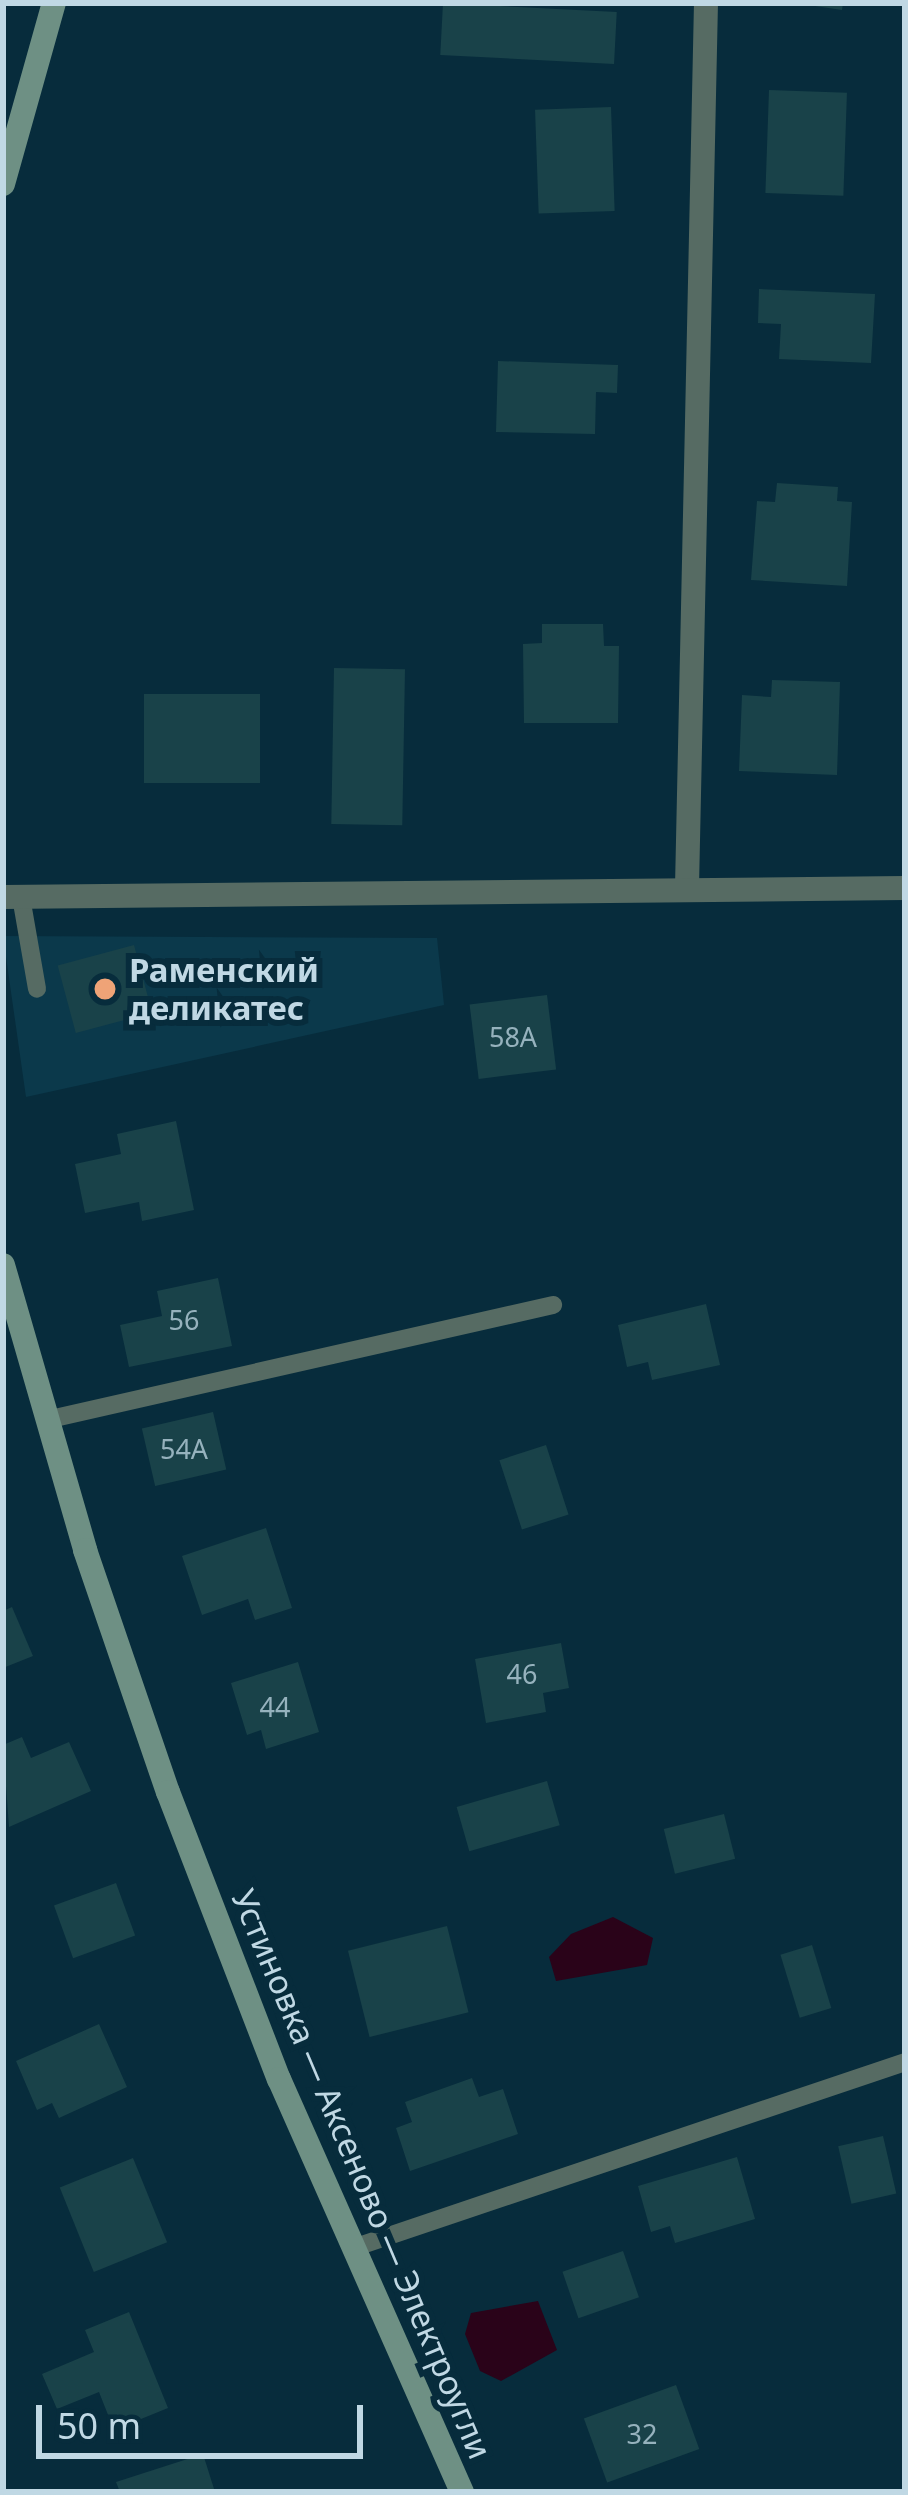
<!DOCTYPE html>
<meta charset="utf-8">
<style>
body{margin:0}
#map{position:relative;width:908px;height:2495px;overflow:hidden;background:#072c3c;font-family:"Noto Sans",sans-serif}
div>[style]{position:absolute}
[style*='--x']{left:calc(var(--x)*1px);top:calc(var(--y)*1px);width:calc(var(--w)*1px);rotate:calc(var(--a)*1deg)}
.built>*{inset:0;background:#0b394b}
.water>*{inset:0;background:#2a0319}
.building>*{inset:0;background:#194249;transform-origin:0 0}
.service>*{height:18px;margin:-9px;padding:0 9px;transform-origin:9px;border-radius:9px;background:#566b63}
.minor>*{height:24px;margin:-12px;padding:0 12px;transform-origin:12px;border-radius:12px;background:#566b63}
.secondary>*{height:24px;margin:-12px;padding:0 12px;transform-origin:12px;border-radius:12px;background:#6e9084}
.dots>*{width:33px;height:33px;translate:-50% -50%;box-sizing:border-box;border:6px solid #072c3c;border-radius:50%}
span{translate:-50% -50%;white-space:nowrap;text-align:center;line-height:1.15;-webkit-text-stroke:12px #072c3c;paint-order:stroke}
.number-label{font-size:27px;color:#96b2bd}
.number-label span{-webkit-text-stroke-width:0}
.poi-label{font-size:33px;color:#c0d8e4;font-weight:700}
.left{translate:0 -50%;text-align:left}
.street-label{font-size:33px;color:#c0d8e4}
.frame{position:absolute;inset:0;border:6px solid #c0d8e4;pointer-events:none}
.scale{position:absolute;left:36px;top:2405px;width:327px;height:54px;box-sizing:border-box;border:6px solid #c0d8e4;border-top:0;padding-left:15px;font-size:36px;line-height:42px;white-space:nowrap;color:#c0d8e4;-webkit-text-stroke:9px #072c3c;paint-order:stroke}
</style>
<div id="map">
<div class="built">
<i style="clip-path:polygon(3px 936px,437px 938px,444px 1005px,26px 1097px)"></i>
</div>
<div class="water">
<i style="clip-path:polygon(613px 1917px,653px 1938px,647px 1965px,556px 1981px,549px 1957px,571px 1934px)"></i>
<i style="clip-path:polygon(538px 2301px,557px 2350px,501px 2381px,480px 2371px,465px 2334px,471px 2313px)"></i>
</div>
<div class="building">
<i style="left:443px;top:3px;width:174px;height:52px;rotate:3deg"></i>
<i style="clip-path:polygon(795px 3px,843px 3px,842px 10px)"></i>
<i style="left:769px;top:90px;width:78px;height:103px;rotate:2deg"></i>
<i style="left:611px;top:107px;width:104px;height:76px;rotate:88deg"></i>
<i style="clip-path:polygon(759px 289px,875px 294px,871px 363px,779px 359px,781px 324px,758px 323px)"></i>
<i style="clip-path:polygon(498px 361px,618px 365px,617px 393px,596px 392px,595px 434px,496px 432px)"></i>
<i style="clip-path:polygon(777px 483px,838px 487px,837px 501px,852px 502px,847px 586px,751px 580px,757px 501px,775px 502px)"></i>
<i style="clip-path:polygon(542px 624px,603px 624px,604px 646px,619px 646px,618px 723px,524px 723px,523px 644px,542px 643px)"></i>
<i style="left:334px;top:668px;width:71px;height:156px;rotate:1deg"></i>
<i style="clip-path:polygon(772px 680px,840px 682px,837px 775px,739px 771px,742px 695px,771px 697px)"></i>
<i style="left:144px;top:694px;width:116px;height:89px"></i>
<i style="left:134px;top:945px;width:70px;height:79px;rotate:75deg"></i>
<i style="left:547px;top:995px;width:75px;height:78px;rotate:83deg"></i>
<i style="clip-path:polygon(176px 1121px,194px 1210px,142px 1221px,139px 1202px,85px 1213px,75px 1164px,121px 1154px,117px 1134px)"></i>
<i style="clip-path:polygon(218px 1278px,232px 1346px,129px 1367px,120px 1325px,162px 1316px,157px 1291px)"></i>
<i style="clip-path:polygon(706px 1304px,720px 1365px,652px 1380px,648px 1362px,627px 1367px,618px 1325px)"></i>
<i style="left:213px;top:1412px;width:59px;height:73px;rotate:77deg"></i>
<i style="left:546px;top:1445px;width:73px;height:49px;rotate:72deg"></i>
<i style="clip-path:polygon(266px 1528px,292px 1608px,255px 1620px,248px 1599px,202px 1615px,182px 1556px)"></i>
<i style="clip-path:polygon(12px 1607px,33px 1656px,3px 1668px,3px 1611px)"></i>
<i style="clip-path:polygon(561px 1643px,569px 1688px,543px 1693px,546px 1712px,486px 1723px,475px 1659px)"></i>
<i style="clip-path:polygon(298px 1662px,319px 1732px,266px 1749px,261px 1730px,247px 1735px,231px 1683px)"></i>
<i style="clip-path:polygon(22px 1737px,31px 1758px,69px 1742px,91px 1791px,9px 1827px,3px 1745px)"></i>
<i style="left:547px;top:1781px;width:46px;height:94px;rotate:74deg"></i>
<i style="left:724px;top:1814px;width:46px;height:62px;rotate:76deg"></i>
<i style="left:116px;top:1883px;width:56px;height:66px;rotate:70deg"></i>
<i style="left:447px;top:1926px;width:89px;height:102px;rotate:76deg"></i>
<i style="left:812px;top:1945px;width:66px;height:33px;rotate:73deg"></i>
<i style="clip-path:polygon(99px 2024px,127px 2087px,59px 2118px,52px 2103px,37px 2110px,16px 2061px)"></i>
<i style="clip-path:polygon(472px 2078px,479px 2097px,503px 2089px,518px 2134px,410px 2171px,396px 2128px,412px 2122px,405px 2102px)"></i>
<i style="left:883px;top:2136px;width:59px;height:46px;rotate:77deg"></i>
<i style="clip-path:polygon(737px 2157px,755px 2219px,675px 2243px,670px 2226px,651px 2232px,638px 2186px)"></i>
<i style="left:133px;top:2158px;width:91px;height:79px;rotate:68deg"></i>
<i style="left:623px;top:2251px;width:49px;height:64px;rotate:71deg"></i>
<i style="clip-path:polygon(129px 2312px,168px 2408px,114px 2430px,99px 2392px,57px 2409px,42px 2374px,94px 2352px,85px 2330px)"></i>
<i style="left:676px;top:2385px;width:68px;height:98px;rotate:70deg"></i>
<i style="clip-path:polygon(203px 2454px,215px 2492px,120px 2492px,116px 2482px)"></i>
</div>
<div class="service">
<i style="--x:21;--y:897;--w:93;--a:80.1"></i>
<i style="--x:46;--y:1420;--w:520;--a:-12.78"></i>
<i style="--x:353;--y:2248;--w:582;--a:-18.62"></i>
</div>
<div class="minor">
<i style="--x:687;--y:887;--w:884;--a:-88.77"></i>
<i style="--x:3;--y:897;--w:902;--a:-0.57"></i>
</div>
<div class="secondary">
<i style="--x:3;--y:184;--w:188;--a:-74.3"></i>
<i style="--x:3;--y:1265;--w:297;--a:73.9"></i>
<i style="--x:85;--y:1550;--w:256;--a:71.1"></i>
<i style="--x:168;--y:1792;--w:308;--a:68.9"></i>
<i style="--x:279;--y:2079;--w:452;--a:66.1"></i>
</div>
<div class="dots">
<i style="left:105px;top:989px;background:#efa377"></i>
</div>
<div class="number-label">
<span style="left:513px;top:1037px">58А</span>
<span style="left:184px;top:1320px">56</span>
<span style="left:184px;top:1449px">54А</span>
<span style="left:522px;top:1674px">46</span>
<span style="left:275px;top:1707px">44</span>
<span style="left:642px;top:2434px">32</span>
</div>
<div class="poi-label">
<span class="left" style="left:129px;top:989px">Раменский<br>деликатес</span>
</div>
<div class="street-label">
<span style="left:362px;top:2174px;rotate:67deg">Устиновка — Аксеново — Электроугли</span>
</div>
<div class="frame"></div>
<div class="scale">50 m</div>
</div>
